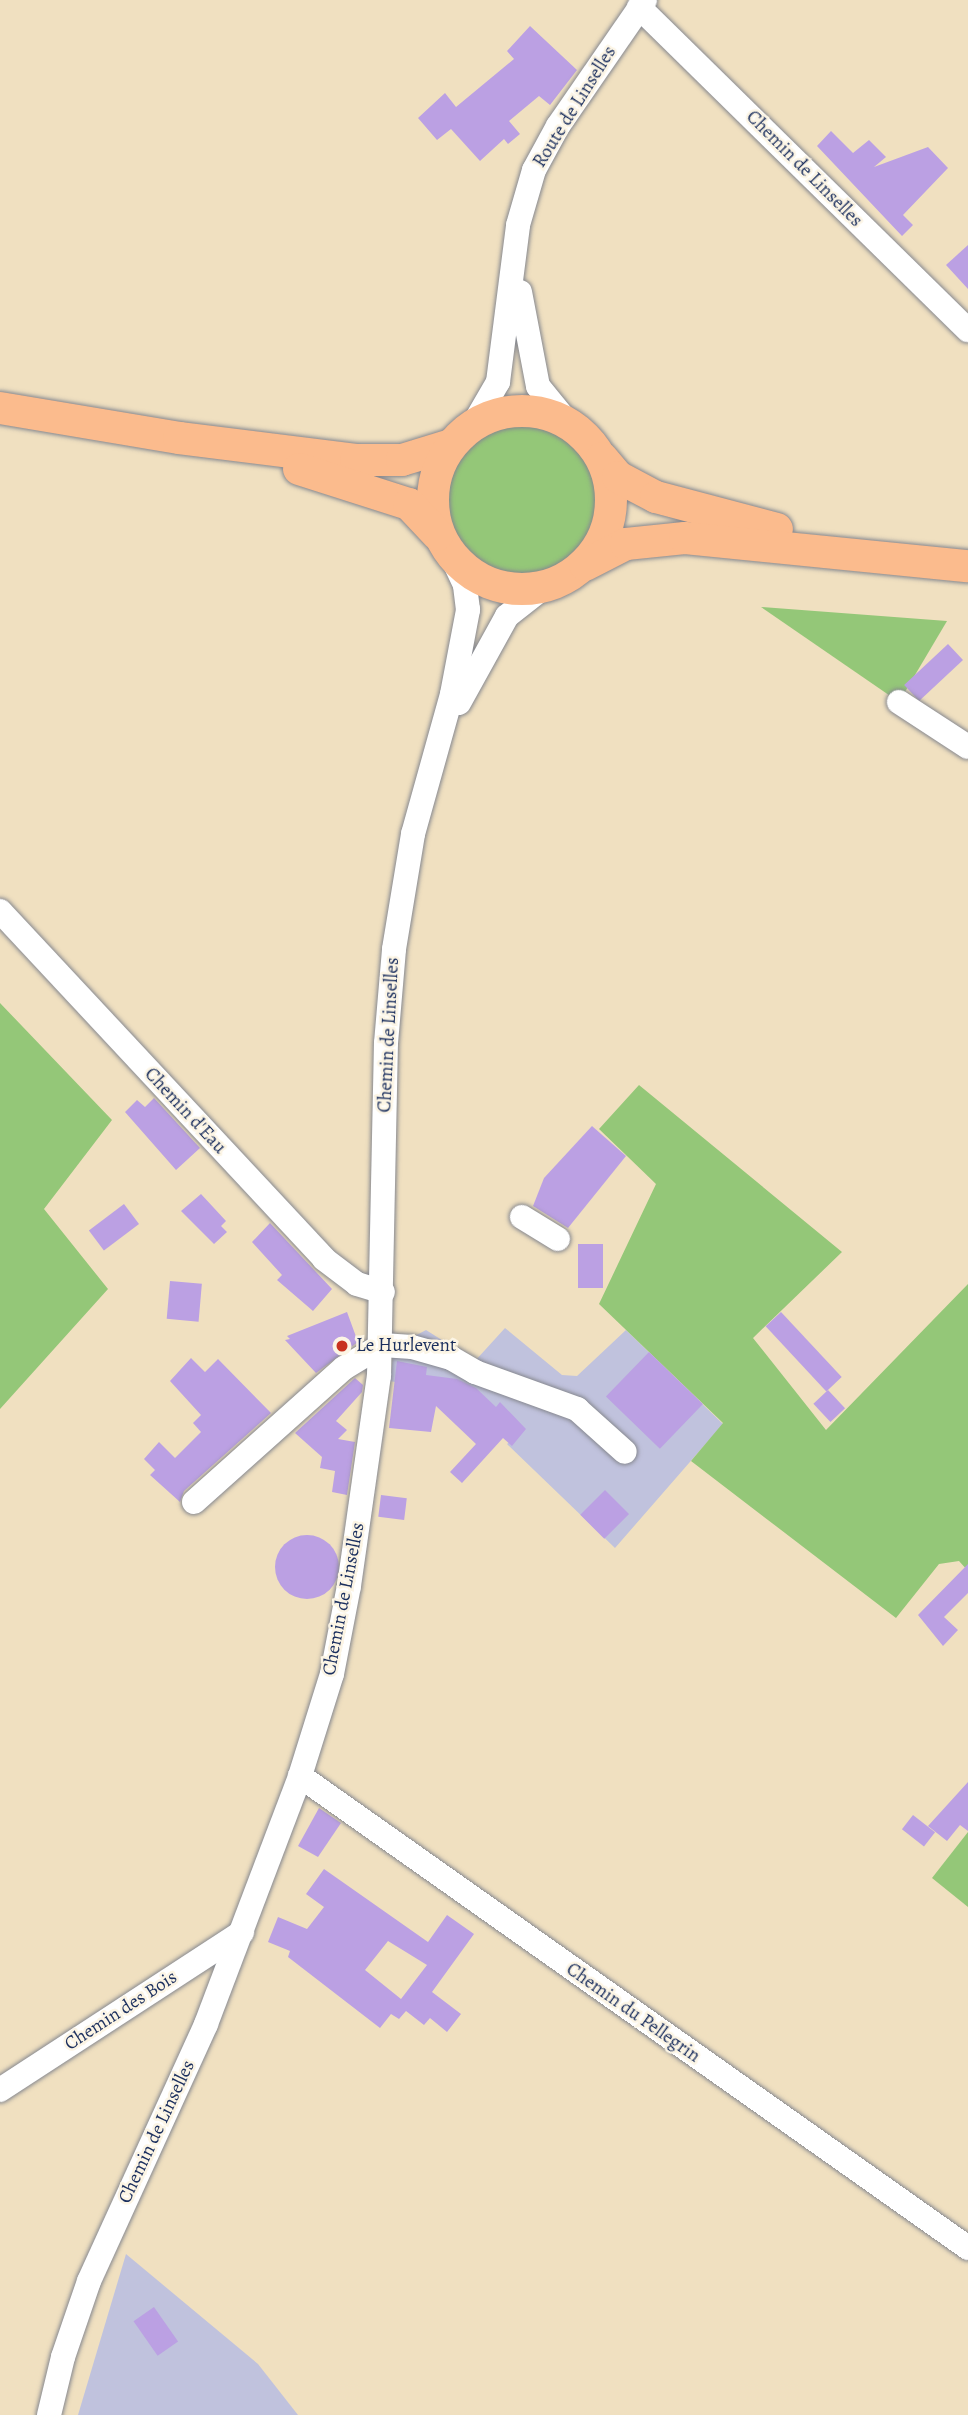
<!DOCTYPE html>
<style>
body{margin:0}
#map{position:relative;width:968px;height:2415px;overflow:hidden;background:#f0e0c0;font-family:Alegreya,serif}
div>[style]{position:absolute}
.industrial>*{inset:0;background:#c0c2dd}
.green>*{inset:0;background:#94c778}
.round{border-radius:50%}
.building>*{inset:0;background:#bba0e3;transform-origin:0 0}
.roads{filter:drop-shadow(0 0 2px #86888f) drop-shadow(0 0 2px #86888f)}
.minor>*{height:24px;margin:-12px;padding:0 12px;transform-origin:12px;border-radius:12px;background:#fff}
.major>*{height:32px;margin:-16px;padding:0 16px;transform-origin:16px;border-radius:16px;background:#fbbb8d}
.major>.ring{margin:-16px;padding:0;box-sizing:content-box;background:none;border:32px solid #fbbb8d;border-radius:50%}
.dots>*{width:19px;height:19px;translate:-50% -50%;box-sizing:border-box;border:4px solid #fcf5e5;border-radius:50%}
span{translate:-50% -50%;white-space:nowrap;text-align:center;line-height:1.15;-webkit-text-stroke:5px #fcf5e5;paint-order:stroke}
.street-label{font-size:19px;color:#1b2f5e}
.poi-label{font-size:19px;color:#1b2f5e}
.left{translate:0 -50%;text-align:left}
</style>
<div id="map">
<div class="industrial">
<div style="clip-path:polygon(505px 1328px,562px 1375px,577px 1376px,626px 1330px,723px 1424px,615px 1548px,507px 1444px,512px 1440px,456px 1395px,390px 1381px,394px 1347px,426px 1330px,475px 1361px)"></div>
<div style="clip-path:polygon(126px 2254px,258px 2364px,298px 2415px,78px 2415px)"></div>
</div>
<div class="green">
<div class="round" style="left:447px;top:426px;width:150px;height:150px"></div>
<div style="clip-path:polygon(761px 607px,947px 621px,899px 702px)"></div>
<div style="clip-path:polygon(0 1003px,112px 1120px,44px 1209px,108px 1289px,0 1409px)"></div>
<div style="clip-path:polygon(639px 1085px,842px 1252px,753px 1338px,826px 1430px,968px 1284px,968px 1571px,959px 1561px,939px 1564px,896px 1618px,691px 1461px,723px 1423px,599px 1304px,656px 1184px,599px 1129px)"></div>
<div style="clip-path:polygon(968px 1832px,968px 1907px,932px 1878px)"></div>
</div>
<div class="building">
<div style="clip-path:polygon(530px 26px,577px 70px,550px 105px,539px 96px,509px 121px,520px 134px,508px 144px,504px 139px,480px 161px,451px 129px,437px 140px,418px 118px,445px 93px,456px 107px,514px 59px,507px 51px)"></div>
<div style="clip-path:polygon(831px 131px,853px 153px,869px 140px,886px 157px,874px 167px,928px 147px,948px 168px,903px 215px,913px 225px,902px 236px,817px 146px)"></div>
<div style="clip-path:polygon(968px 245px,968px 289px,946px 265px)"></div>
<div style="left:948px;top:644px;width:22px;height:60px;rotate:47deg"></div>
<div style="clip-path:polygon(154px 1098px,200px 1148px,176px 1170px,125px 1112px,137px 1100px,145px 1107px)"></div>
<div style="clip-path:polygon(592px 1126px,626px 1156px,568px 1228px,533px 1206px,544px 1178px)"></div>
<div style="clip-path:polygon(201px 1194px,226px 1221px,221px 1226px,227px 1232px,214px 1244px,181px 1211px)"></div>
<div style="left:124px;top:1204px;width:25px;height:44px;rotate:53deg"></div>
<div style="clip-path:polygon(270px 1223px,332px 1289px,313px 1311px,277px 1280px,282px 1275px,252px 1242px)"></div>
<div style="left:578px;top:1244px;width:25px;height:44px"></div>
<div style="left:170px;top:1281px;width:32px;height:38px;rotate:5deg"></div>
<div style="clip-path:polygon(347px 1312px,358px 1342px,316px 1373px,285px 1340px,290px 1339px,287px 1336px)"></div>
<div style="left:781px;top:1312px;width:89px;height:21px;rotate:47deg"></div>
<div style="left:649px;top:1352px;width:75px;height:62px;rotate:44deg"></div>
<div style="clip-path:polygon(191px 1358px,205px 1372px,218px 1359px,271px 1413px,184px 1491px,180px 1502px,150px 1475px,155px 1470px,144px 1459px,159px 1442px,175px 1458px,201px 1432px,193px 1423px,201px 1415px,170px 1381px)"></div>
<div style="clip-path:polygon(397px 1361px,427px 1367px,426px 1375px,457px 1379px,476px 1388px,496px 1407px,500px 1402px,526px 1429px,512px 1446px,503px 1438px,462px 1483px,450px 1472px,476px 1444px,436px 1406px,431px 1432px,389px 1428px)"></div>
<div style="clip-path:polygon(355px 1378px,363px 1385px,362px 1392px,336px 1421px,347px 1430px,338px 1439px,355px 1442px,347px 1495px,332px 1492px,335px 1471px,320px 1468px,322px 1457px,295px 1433px)"></div>
<div style="left:828px;top:1390px;width:25px;height:20px;rotate:47deg"></div>
<div style="left:605px;top:1490px;width:34px;height:35px;rotate:45deg"></div>
<div style="left:381px;top:1495px;width:26px;height:22px;rotate:7deg"></div>
<div class="round" style="left:275px;top:1535px;width:64px;height:64px"></div>
<div style="clip-path:polygon(968px 1564px,968px 1593px,944px 1617px,958px 1630px,943px 1646px,918px 1615px)"></div>
<div style="clip-path:polygon(968px 1782px,968px 1831px,960px 1825px,947px 1841px,928px 1826px)"></div>
<div style="clip-path:polygon(319px 1808px,341px 1823px,318px 1857px,298px 1846px)"></div>
<div style="left:913px;top:1815px;width:28px;height:18px;rotate:38deg"></div>
<div style="clip-path:polygon(evenodd,324px 1869px,428px 1942px,447px 1915px,474px 1934px,432px 1992px,461px 2014px,447px 2032px,430px 2018px,424px 2025px,406px 2011px,399px 2019px,391px 2014px,380px 2028px,288px 1957px,290px 1951px,268px 1942px,278px 1917px,307px 1929px,324px 1907px,306px 1894px,324px 1869px,388px 1941px,427px 1965px,401px 1999px,365px 1970px,388px 1941px)"></div>
<div style="left:154px;top:2307px;width:42px;height:25px;rotate:55deg"></div>
</div>
<div class="roads">
<div class="minor">
<div style="left:639px;top:7px;width:461px;rotate:44.5deg"></div>
<div style="left:520px;top:292px;width:96px;rotate:79.2deg"></div>
<div style="left:538px;top:386px;width:49px;rotate:50.8deg"></div>
<div style="left:473px;top:425px;width:50px;rotate:-59.8deg"></div>
<div style="left:498px;top:382px;width:158px;rotate:-82.7deg"></div>
<div style="left:518px;top:225px;width:57px;rotate:-73.8deg"></div>
<div style="left:534px;top:170px;width:50px;rotate:-61.4deg"></div>
<div style="left:558px;top:126px;width:153px;rotate:-55.4deg"></div>
<div style="left:899px;top:702px;width:82px;rotate:33.1deg"></div>
<div style="left:459px;top:703px;width:99px;rotate:-61.1deg"></div>
<div style="left:507px;top:616px;width:47px;rotate:-38.1deg"></div>
<div style="left:0;top:911px;width:475px;rotate:47deg"></div>
<div style="left:324px;top:1259px;width:41px;rotate:37.1deg"></div>
<div style="left:357px;top:1284px;width:27px;rotate:17deg"></div>
<div style="left:522px;top:1217px;width:42px;rotate:31.4deg"></div>
<div style="left:194px;top:1502px;width:201px;rotate:-41.8deg"></div>
<div style="left:344px;top:1368px;width:44px;rotate:-31.2deg"></div>
<div style="left:382px;top:1345px;width:30px;rotate:4deg"></div>
<div style="left:412px;top:1347px;width:41px;rotate:15.8deg"></div>
<div style="left:451px;top:1358px;width:28px;rotate:30deg"></div>
<div style="left:475px;top:1372px;width:109px;rotate:19.9deg"></div>
<div style="left:577px;top:1409px;width:64px;rotate:41.9deg"></div>
<div style="left:300px;top:1776px;width:818px;rotate:35.24deg"></div>
<div style="left:0;top:2090px;width:289px;rotate:-33.1deg"></div>
<div style="left:49px;top:2415px;width:60px;rotate:-76.4deg"></div>
<div style="left:63px;top:2357px;width:80px;rotate:-71.1deg"></div>
<div style="left:89px;top:2281px;width:282px;rotate:-65.5deg"></div>
<div style="left:206px;top:2024px;width:265px;rotate:-69.2deg"></div>
<div style="left:300px;top:1776px;width:107px;rotate:-72.6deg"></div>
<div style="left:332px;top:1674px;width:90px;rotate:-79.1deg"></div>
<div style="left:349px;top:1586px;width:212px;rotate:-81.9deg"></div>
<div style="left:379px;top:1376px;width:333px;rotate:-88.8deg"></div>
<div style="left:386px;top:1043px;width:94px;rotate:-85.1deg"></div>
<div style="left:394px;top:949px;width:117px;rotate:-80.6deg"></div>
<div style="left:413px;top:834px;width:145px;rotate:-74.4deg"></div>
<div style="left:452px;top:694px;width:86px;rotate:-79.2deg"></div>
<div style="left:468px;top:610px;width:25px;rotate:-97deg"></div>
<div style="left:465px;top:585px;width:33px;rotate:-115deg"></div>
</div>
<div class="major">
<div style="left:0;top:408px;width:181px;rotate:9.5deg"></div>
<div style="left:179px;top:438px;width:178px;rotate:7.1deg"></div>
<div style="left:356px;top:460px;width:46px"></div>
<div style="left:402px;top:460px;width:51px;rotate:-17deg"></div>
<div class="ring" style="left:433px;top:411px;width:146px;height:146px"></div>
<div style="left:602px;top:458px;width:25px;rotate:50deg"></div>
<div style="left:618px;top:477px;width:43px;rotate:27.8deg"></div>
<div style="left:656px;top:497px;width:125px;rotate:14.8deg"></div>
<div style="left:299px;top:469px;width:115px;rotate:17.7deg"></div>
<div style="left:409px;top:504px;width:42px;rotate:46.9deg"></div>
<div style="left:585px;top:565px;width:46px;rotate:-27.1deg"></div>
<div style="left:626px;top:544px;width:59px;rotate:-5.8deg"></div>
<div style="left:685px;top:538px;width:284px;rotate:5.7deg"></div>
</div>
</div>
<div class="dots">
<div style="left:342px;top:1346px;background:#c8321e"></div>
</div>
<div class="street-label">
<span style="left:575px;top:107px;rotate:-58deg">Route de Linselles</span>
<span style="left:804px;top:169px;rotate:45deg">Chemin de Linselles</span>
<span style="left:389px;top:1035px;rotate:-87deg">Chemin de Linselles</span>
<span style="left:185px;top:1111px;rotate:47deg">Chemin d'Eau</span>
<span style="left:344px;top:1599px;rotate:-79deg">Chemin de Linselles</span>
<span style="left:121px;top:2011px;rotate:-33deg">Chemin des Bois</span>
<span style="left:633px;top:2013px;rotate:35deg">Chemin du Pellegrin</span>
<span style="left:157px;top:2132px;rotate:-65deg">Chemin de Linselles</span>
</div>
<div class="poi-label">
<span class="left" style="left:356px;top:1346px">Le Hurlevent</span>
</div>
</div>
